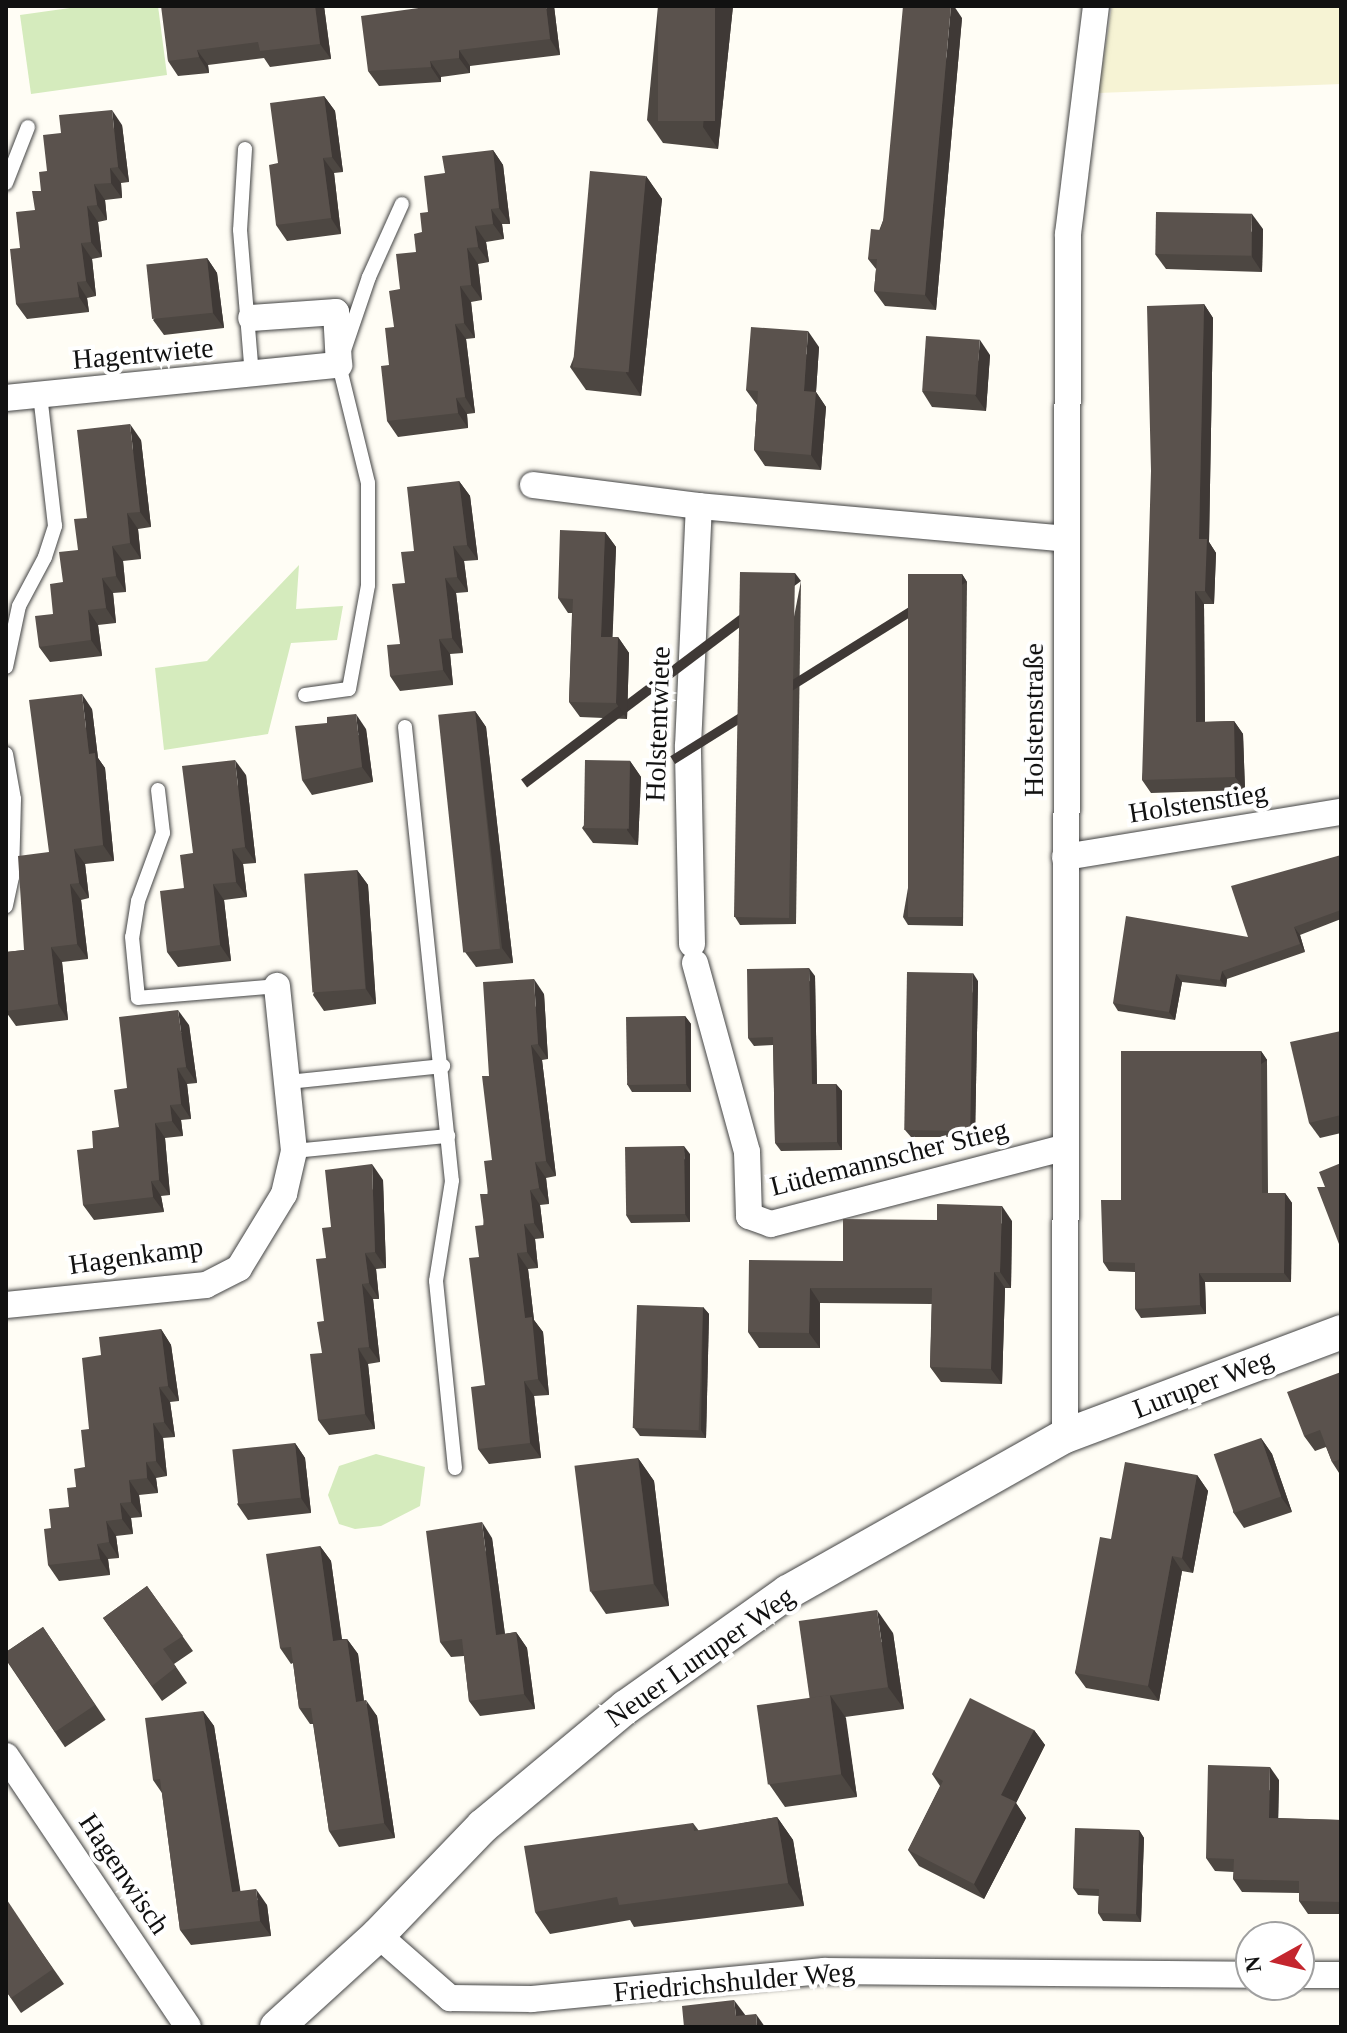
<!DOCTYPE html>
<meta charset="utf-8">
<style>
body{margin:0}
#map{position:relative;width:1347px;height:2033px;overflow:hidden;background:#fffdf5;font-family:"Times New Roman",serif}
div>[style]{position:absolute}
.farmland>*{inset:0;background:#f6f3d4}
.green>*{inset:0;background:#d5ebbd}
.roads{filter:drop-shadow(0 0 2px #444) drop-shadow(0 0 2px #444)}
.service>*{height:14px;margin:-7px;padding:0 7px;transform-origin:7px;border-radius:7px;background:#fff}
.minor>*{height:26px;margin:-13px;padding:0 13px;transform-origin:13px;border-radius:13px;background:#fff}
.tertiary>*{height:34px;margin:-17px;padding:0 17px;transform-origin:17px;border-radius:17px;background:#fff}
.wall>*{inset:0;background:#4d4742;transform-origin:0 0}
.shaded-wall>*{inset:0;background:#3f3936;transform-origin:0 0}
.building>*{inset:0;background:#5a524d;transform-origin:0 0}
span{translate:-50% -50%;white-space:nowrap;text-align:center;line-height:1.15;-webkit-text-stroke:8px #fff;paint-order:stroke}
.street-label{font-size:28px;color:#111}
.frame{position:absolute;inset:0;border:8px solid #111;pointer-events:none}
.north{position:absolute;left:1235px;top:1921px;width:80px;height:80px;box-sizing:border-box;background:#fff;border:2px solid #a0a0a0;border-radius:50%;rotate:262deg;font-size:22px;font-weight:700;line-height:32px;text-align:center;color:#111}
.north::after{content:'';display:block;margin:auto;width:28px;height:36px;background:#c4262e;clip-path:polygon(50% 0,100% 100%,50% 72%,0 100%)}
</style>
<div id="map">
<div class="farmland">
<div style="clip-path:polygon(1112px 6px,1341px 6px,1341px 84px,1098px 93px)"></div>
</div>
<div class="green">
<div style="clip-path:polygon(84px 6px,158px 6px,167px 75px,31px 94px,20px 15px)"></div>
<div style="clip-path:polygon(299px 565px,296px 609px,343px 606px,337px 640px,291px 643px,268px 734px,164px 750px,155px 668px,207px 661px)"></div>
<div style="clip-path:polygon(376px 1454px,425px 1467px,420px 1506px,381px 1526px,355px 1529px,339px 1524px,328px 1495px,339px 1466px)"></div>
</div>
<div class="roads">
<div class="service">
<div style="left:245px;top:149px;width:81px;rotate:93.5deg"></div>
<div style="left:240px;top:230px;width:147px;rotate:85.3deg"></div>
<div style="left:6px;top:183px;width:60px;rotate:-68.6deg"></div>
<div style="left:6px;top:667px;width:62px;rotate:-78deg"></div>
<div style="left:19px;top:606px;width:55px;rotate:-62deg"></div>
<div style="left:45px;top:557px;width:33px;rotate:-72deg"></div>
<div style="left:55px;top:526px;width:132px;rotate:-96.5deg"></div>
<div style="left:305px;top:695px;width:44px;rotate:-7.8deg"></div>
<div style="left:349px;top:689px;width:106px;rotate:-79.6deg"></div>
<div style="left:368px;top:585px;width:102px;rotate:-90deg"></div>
<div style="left:368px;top:483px;width:122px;rotate:-103.8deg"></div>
<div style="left:339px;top:365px;width:93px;rotate:-71.2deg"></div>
<div style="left:369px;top:277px;width:80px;rotate:-65.7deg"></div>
<div style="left:405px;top:727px;width:456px;rotate:84.1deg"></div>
<div style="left:452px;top:1181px;width:101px;rotate:99.1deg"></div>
<div style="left:436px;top:1281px;width:188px;rotate:84.2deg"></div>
<div style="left:6px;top:754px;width:46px;rotate:79.9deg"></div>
<div style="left:14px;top:799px;width:78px;rotate:91.5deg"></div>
<div style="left:12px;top:877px;width:30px;rotate:102deg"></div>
<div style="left:158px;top:790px;width:43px;rotate:83.4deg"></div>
<div style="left:163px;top:833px;width:72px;rotate:110.2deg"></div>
<div style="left:138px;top:901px;width:36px;rotate:99deg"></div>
<div style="left:132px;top:937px;width:61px;rotate:84.4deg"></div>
<div style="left:138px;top:998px;width:140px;rotate:-4.9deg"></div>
<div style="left:288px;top:1082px;width:156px;rotate:-5.9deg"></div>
<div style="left:294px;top:1151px;width:155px;rotate:-5.6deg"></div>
</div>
<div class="minor">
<div style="left:6px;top:398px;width:335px;rotate:-5.7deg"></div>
<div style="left:339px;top:365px;width:53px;rotate:-93.2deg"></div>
<div style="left:336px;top:312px;width:85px;rotate:176deg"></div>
<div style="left:533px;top:485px;width:167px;rotate:7.2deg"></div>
<div style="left:699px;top:506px;width:368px;rotate:5.1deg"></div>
<div style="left:1065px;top:857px;width:280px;rotate:-9.3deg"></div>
<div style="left:692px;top:944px;width:198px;rotate:-91.2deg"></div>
<div style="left:688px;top:746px;width:240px;rotate:-87.4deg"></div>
<div style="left:695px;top:963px;width:196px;rotate:74.6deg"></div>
<div style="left:747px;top:1152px;width:64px;rotate:88.2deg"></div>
<div style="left:749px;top:1216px;width:23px;rotate:20deg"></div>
<div style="left:771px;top:1224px;width:302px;rotate:-14.6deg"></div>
<div style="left:6px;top:1305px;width:201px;rotate:-5.7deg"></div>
<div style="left:206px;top:1285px;width:37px;rotate:-27deg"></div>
<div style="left:239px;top:1268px;width:87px;rotate:-58.7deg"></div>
<div style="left:284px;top:1194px;width:44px;rotate:-76.9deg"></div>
<div style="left:294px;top:1151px;width:166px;rotate:-95.9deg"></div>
<div style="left:1065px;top:1436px;width:1202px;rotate:-89.86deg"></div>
<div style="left:1068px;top:234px;width:230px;rotate:-83deg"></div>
<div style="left:6px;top:1756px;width:326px;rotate:56.1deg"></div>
<div style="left:378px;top:1935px;width:96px;rotate:41.2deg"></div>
<div style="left:450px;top:1998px;width:82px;rotate:0.7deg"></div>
<div style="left:532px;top:1999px;width:293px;rotate:-5.5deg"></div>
<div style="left:824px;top:1971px;width:427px;rotate:0.5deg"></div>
<div style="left:1299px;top:1975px;width:42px"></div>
</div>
<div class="tertiary">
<div style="left:277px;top:2027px;width:137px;rotate:-42.3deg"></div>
<div style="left:378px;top:1935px;width:151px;rotate:-46.1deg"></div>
<div style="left:483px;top:1826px;width:186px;rotate:-39.8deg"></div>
<div style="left:626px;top:1707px;width:199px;rotate:-35.4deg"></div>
<div style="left:788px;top:1592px;width:318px;rotate:-29.4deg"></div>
<div style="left:1065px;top:1436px;width:295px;rotate:-20.6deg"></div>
</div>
</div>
<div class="wall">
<div style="clip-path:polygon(165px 6px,324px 6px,331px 59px,270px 67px,264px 58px,208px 65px,209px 73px,178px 76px,168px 61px)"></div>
<div style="clip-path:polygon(554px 6px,560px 55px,470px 66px,470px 73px,441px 77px,441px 82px,379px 86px,368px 71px)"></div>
<div style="clip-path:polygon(658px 6px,733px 6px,718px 149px,663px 143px,647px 120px)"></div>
<div style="clip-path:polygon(962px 18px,936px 310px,885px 306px,874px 291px,876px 269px,868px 259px)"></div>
<div style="clip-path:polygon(324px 96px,335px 111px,343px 172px,334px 173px,341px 234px,287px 241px,276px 225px,278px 163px)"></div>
<div style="clip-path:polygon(122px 125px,129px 182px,121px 183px,122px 198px,105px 200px,107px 220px,98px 222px,102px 257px,92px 259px,96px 296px,87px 298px,89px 312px,27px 319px,16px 304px,20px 248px,35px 210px,47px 171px)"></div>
<div style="clip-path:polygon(493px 150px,503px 165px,510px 224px,502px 224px,504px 239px,486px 242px,489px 262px,478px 264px,482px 300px,471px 302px,475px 338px,466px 339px,475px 413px,467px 414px,468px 428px,398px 437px,387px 421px,389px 365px,400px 289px,416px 252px,428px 212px,445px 173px)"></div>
<div style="clip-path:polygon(646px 176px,662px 199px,641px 396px,586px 390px,570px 367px)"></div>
<div style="clip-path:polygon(1263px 229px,1262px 272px,1166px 269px,1155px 254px)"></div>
<div style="clip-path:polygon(207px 258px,217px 273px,224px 328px,164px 335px,153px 320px)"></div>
<div style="clip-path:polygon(1204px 304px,1213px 318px,1209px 542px,1216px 553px,1214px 604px,1204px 604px,1205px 722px,1234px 721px,1243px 734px,1245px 790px,1151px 793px,1142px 780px)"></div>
<div style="clip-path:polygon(819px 347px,816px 392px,826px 407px,821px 470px,765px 466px,754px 450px,757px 405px,746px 390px)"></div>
<div style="clip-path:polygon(990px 355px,986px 411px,932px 407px,922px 391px)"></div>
<div style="clip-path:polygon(141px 440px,151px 527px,138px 529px,141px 559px,123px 561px,126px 592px,113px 593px,116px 623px,98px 625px,102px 656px,50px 662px,39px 647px,53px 614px,78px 550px,87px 518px)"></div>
<div style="clip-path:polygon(459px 481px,470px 496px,478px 560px,464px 561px,468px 592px,456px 593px,463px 653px,450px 654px,453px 685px,400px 691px,390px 676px,400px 644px,405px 583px,414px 551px)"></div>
<div style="clip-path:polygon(605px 532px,616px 547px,612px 637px,618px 637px,629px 653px,627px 719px,580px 717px,569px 702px,572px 613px,568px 613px,558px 598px)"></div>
<div style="clip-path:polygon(962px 574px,967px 582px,963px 926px,908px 925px,903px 917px)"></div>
<div style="clip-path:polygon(801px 581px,796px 924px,740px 925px,735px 917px)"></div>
<div style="clip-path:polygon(92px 709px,98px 758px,105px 768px,114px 861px,85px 864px,89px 898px,81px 900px,88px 959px,62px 962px,68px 1020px,16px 1026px,6px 1012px,6px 952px,24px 950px,49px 852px)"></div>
<div style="clip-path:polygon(475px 711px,486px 727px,513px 963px,476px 967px,465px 952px)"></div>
<div style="clip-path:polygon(366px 729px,373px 782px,312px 795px,302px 780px)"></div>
<div style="clip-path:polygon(630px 761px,641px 777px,638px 845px,593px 843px,582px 828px)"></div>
<div style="clip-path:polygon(246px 775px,256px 863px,243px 864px,247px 897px,224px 900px,231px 961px,178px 967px,167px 952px,193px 853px)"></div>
<div style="clip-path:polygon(1341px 855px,1341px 919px,1300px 935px,1305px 952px,1227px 979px,1226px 987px,1182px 982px,1175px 1020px,1118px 1011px,1113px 1003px,1248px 937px)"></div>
<div style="clip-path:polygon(357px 870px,368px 885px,376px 1004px,324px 1011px,313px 995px)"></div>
<div style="clip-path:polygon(815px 976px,817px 1084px,836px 1084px,842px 1091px,842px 1150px,781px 1151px,775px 1143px,773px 1045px,754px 1046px,748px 1038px)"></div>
<div style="clip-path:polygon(978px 981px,975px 1137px,911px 1137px,905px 1130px)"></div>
<div style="clip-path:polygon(544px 994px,548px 1059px,542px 1060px,556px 1176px,546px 1178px,549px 1204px,540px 1205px,544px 1238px,535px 1239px,538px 1268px,528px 1269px,534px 1320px,543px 1332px,549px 1395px,534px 1396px,541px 1458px,489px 1464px,478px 1449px,485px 1385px,479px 1257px,492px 1160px,489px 1076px)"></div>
<div style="clip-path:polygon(685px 1016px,691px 1024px,691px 1092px,632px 1092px,627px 1084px)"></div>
<div style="clip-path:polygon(189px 1025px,197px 1083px,187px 1084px,191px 1119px,181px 1120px,183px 1136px,165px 1138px,170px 1195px,161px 1196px,164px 1212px,94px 1220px,83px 1205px,93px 1148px,119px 1127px,127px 1088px)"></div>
<div style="clip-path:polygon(1341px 1031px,1341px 1133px,1320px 1138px,1309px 1123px)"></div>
<div style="clip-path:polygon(1261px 1051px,1267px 1060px,1268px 1193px,1285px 1193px,1292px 1203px,1291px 1282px,1205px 1282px,1206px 1314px,1141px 1318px,1135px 1309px,1135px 1272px,1109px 1271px,1103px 1262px,1121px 1200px)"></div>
<div style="clip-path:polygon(690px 1154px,690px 1222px,631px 1223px,626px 1215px)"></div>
<div style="clip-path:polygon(383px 1180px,386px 1268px,376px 1269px,379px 1299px,373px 1299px,380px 1362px,368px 1364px,375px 1429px,329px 1435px,318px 1420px,322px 1353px,331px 1227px)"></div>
<div style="clip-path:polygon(1012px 1221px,1011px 1288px,1005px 1288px,1002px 1384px,941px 1382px,930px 1367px,932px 1304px,820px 1303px,820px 1348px,759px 1348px,748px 1332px,843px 1261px)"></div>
<div style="clip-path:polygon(703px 1307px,709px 1314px,706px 1438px,640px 1436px,634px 1428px)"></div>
<div style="clip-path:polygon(161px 1329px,171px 1345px,179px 1401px,170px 1402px,175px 1437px,163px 1438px,167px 1476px,156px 1478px,158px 1493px,139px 1495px,142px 1517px,131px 1518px,133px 1534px,116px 1536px,119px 1558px,108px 1559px,110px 1575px,59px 1581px,48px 1565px,51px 1528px,69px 1507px,76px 1487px,85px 1467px,101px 1355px)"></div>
<div style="clip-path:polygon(1341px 1372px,1341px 1476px,1332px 1462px,1326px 1447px,1315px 1451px,1304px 1436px)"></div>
<div style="clip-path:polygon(1261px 1438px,1272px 1454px,1292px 1512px,1244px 1528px,1233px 1512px)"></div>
<div style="clip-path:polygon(295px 1443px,305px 1458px,311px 1513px,248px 1520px,237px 1504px)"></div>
<div style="clip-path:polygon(638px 1458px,654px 1481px,669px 1606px,606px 1614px,591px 1592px)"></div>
<div style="clip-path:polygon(1197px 1475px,1208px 1491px,1193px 1573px,1182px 1571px,1159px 1701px,1086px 1688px,1075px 1673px,1111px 1539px)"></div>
<div style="clip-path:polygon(492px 1538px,505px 1634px,516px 1632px,527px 1648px,535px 1709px,480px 1716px,469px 1701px,464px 1656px,451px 1657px,440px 1642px)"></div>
<div style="clip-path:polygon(320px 1546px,331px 1561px,342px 1639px,347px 1639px,358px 1654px,364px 1701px,377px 1716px,395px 1838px,339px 1847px,329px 1831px,313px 1724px,310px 1724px,299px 1708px,293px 1663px,291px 1664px,280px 1648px)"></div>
<div style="clip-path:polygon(147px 1586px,193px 1651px,174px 1664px,187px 1683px,162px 1701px,103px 1618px)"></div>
<div style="left:43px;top:1627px;width:112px;height:49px;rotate:56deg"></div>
<div style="clip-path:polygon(893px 1633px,904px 1709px,845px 1717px,857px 1797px,785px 1807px,769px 1784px,810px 1698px)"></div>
<div style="clip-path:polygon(203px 1711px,214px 1726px,240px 1891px,267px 1905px,271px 1936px,191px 1945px,180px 1930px,162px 1793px,153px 1780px)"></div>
<div style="clip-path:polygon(1034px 1730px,1045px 1745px,1016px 1803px,1026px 1818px,984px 1899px,919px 1866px,908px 1850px,940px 1786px,932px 1774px)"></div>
<div style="clip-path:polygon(1279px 1780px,1278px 1818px,1341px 1820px,1341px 1914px,1308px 1914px,1299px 1901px,1299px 1893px,1242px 1892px,1233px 1879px,1234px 1872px,1215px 1871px,1206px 1858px)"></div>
<div style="clip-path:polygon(777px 1817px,793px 1840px,804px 1906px,634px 1927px,630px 1920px,550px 1934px,535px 1912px,693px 1823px,699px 1831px)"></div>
<div style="clip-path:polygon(1139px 1830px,1144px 1838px,1141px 1922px,1103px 1921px,1098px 1913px,1099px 1896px,1078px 1895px,1073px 1888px)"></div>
<div style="clip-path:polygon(6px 1901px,64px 1984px,21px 2013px,6px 1991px)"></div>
</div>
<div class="shaded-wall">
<div style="clip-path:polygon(315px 6px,324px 6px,331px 59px,320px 44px)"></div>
<div style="clip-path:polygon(546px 6px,554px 6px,560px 55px,550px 39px)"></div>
<div style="clip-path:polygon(715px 6px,733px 6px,718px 149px,703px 127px)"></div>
<div style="clip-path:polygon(951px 6px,954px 6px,962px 18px,936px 310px,925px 295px)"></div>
<div style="clip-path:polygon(197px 50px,208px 65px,209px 73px,199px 57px)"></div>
<div style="clip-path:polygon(459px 50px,470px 66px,470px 73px,459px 58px)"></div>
<div style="clip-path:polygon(430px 61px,441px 77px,441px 82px,431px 67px)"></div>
<div style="clip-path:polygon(324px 96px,335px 111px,343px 172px,332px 157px)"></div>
<div style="clip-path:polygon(112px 110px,122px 125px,129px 182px,118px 167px)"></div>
<div style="clip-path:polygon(493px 150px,503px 165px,510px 224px,499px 208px)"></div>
<div style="clip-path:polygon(323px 158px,334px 173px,341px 234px,331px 218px)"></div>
<div style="clip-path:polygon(110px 168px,121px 183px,122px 198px,111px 183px)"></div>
<div style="clip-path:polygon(646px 176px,662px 199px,641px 396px,626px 373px)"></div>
<div style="clip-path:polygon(94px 184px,105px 200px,107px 220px,97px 205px)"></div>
<div style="clip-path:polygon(87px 206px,98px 222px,102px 257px,91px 242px)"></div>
<div style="clip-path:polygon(491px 209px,502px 224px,504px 239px,493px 224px)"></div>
<div style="clip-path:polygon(1252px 214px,1263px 229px,1262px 272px,1252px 257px)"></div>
<div style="clip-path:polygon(475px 226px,486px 242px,489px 262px,478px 247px)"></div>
<div style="clip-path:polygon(81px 243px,92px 259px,96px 296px,86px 281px)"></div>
<div style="clip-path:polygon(467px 248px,478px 264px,482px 300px,471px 285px)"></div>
<div style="clip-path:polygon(207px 258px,217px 273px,224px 328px,213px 313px)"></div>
<div style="clip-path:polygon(77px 282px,87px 298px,89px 312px,79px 297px)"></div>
<div style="clip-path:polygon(460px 286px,471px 302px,475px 338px,464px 323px)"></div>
<div style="clip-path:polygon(1204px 304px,1213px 318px,1209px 542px,1216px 553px,1214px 604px,1205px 591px,1199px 539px)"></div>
<div style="clip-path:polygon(455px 324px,466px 339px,475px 413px,465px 397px)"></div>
<div style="clip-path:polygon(808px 331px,819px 347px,816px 392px,826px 407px,821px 470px,811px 455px,804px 391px)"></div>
<div style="clip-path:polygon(980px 340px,990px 355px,986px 411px,975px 395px)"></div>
<div style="clip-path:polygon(456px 398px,467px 414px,468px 428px,458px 413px)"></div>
<div style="clip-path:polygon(130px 424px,141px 440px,151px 527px,140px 512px)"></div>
<div style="clip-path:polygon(459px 481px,470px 496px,478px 560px,467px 545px)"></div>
<div style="clip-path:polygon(127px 513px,138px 529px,141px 559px,130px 543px)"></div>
<div style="clip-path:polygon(605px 532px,616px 547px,612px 652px,601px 637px)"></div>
<div style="clip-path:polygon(112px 546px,123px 561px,126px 592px,116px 576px)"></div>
<div style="clip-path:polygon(453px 546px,464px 561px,468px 592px,457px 577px)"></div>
<div style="left:795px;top:573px;width:10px;height:343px;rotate:53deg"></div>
<div style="left:962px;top:574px;width:9px;height:344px;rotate:58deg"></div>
<div style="clip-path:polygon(102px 578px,113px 593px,116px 623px,106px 608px)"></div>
<div style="clip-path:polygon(445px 578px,456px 593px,463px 653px,452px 638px)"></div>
<div style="clip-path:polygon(1195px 591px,1204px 604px,1205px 735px,1196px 722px)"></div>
<div style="clip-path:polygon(88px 610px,98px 625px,102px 656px,91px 640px)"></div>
<div style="clip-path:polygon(618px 637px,629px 653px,627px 719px,616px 703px)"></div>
<div style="clip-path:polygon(439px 639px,450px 654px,453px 685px,443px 670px)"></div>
<div style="clip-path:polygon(82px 694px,92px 709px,98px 758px,105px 768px,114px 861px,103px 845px,89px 754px)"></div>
<div style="clip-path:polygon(475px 711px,486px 727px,513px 963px,502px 948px)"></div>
<div style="clip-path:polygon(356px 714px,366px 729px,373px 782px,362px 767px)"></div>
<div style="clip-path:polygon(1234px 721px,1243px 734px,1245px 790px,1235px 777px)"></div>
<div style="clip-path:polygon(235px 760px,246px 775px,256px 863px,245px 847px)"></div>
<div style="clip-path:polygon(630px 761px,641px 777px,638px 845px,627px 830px)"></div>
<div style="clip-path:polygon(74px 849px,85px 864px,89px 898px,79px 883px)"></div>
<div style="clip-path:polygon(232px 849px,243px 864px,247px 897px,236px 882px)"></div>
<div style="clip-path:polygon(357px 870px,368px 885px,376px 1004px,366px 989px)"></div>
<div style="clip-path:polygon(70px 884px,81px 900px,88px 959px,77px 944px)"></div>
<div style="clip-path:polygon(213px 884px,224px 900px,231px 961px,220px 945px)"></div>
<div style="clip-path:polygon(1294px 927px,1300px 935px,1305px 952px,1300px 944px)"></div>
<div style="clip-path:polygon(51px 947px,62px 962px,68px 1020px,58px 1004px)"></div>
<div style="clip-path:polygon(809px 968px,815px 976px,817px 1092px,812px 1084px)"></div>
<div style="clip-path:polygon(1222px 971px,1227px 979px,1226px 987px,1220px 980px)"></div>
<div style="clip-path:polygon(973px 973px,978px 981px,975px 1137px,969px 1130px)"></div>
<div style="clip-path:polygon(1176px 974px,1182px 982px,1175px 1020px,1169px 1012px)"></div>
<div style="clip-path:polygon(534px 979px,544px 994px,548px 1059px,538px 1044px)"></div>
<div style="clip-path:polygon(178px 1010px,189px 1025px,197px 1083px,186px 1067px)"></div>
<div style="clip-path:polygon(685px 1016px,691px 1024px,691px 1092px,686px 1084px)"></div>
<div style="clip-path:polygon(531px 1045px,542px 1060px,556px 1176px,546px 1161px)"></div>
<div style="left:1261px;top:1051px;width:11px;height:142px;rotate:56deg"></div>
<div style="clip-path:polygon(177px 1068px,187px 1084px,191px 1119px,181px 1104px)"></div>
<div style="clip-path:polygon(836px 1084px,842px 1091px,842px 1150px,837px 1142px)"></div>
<div style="clip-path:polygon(170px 1105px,181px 1120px,183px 1136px,172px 1121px)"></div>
<div style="clip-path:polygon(155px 1123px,165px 1138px,170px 1195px,159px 1180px)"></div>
<div style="clip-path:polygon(684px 1146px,690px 1154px,690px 1222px,685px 1214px)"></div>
<div style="clip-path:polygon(535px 1162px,546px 1178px,549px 1204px,539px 1188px)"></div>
<div style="clip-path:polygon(372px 1164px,383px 1180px,386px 1268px,375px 1252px)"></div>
<div style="clip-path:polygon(151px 1181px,161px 1196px,164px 1212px,153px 1197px)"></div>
<div style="clip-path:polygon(530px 1190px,540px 1205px,544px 1238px,534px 1223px)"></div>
<div style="clip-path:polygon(1285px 1193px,1292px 1203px,1291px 1282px,1284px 1273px)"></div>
<div style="clip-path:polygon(1002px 1206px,1012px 1221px,1011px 1288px,1000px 1272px)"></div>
<div style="clip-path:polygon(524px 1224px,535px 1239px,538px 1268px,527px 1252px)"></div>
<div style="clip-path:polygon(365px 1253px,376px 1269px,379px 1299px,369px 1283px)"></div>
<div style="clip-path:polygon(517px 1253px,528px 1269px,534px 1320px,543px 1332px,549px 1395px,538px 1379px,525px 1318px)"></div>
<div style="clip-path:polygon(994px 1272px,1005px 1288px,1002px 1384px,991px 1369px)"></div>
<div style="clip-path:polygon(1199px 1273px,1205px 1282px,1206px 1314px,1200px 1305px)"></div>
<div style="clip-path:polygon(362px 1284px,373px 1299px,380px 1362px,369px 1347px)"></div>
<div style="clip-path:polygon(810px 1288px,820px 1303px,820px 1348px,809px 1333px)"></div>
<div style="clip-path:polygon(703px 1307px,709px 1314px,706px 1438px,701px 1430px)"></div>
<div style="clip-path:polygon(161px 1329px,171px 1345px,179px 1401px,168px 1386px)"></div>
<div style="clip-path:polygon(358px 1348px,368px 1364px,375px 1429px,365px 1414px)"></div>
<div style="clip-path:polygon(524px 1381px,534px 1396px,541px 1458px,530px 1443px)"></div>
<div style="clip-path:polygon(159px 1387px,170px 1402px,175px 1437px,164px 1422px)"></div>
<div style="clip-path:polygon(153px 1423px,163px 1438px,167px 1476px,156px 1461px)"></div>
<div style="clip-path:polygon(1261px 1438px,1272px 1454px,1292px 1512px,1281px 1497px)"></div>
<div style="clip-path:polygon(295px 1443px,305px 1458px,311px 1513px,301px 1498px)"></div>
<div style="clip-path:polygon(638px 1458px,654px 1481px,669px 1606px,654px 1584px)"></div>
<div style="clip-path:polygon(146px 1462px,156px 1478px,158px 1493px,147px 1478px)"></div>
<div style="clip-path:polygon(1197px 1475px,1208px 1491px,1193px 1573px,1182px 1558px)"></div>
<div style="clip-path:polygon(129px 1480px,139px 1495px,142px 1517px,131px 1502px)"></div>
<div style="clip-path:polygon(120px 1503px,131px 1518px,133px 1534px,122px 1519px)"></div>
<div style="clip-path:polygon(106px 1521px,116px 1536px,119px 1558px,109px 1542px)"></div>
<div style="clip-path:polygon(482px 1522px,492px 1538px,507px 1650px,496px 1635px)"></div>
<div style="clip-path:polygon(97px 1544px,108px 1559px,110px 1575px,100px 1559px)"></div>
<div style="clip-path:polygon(320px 1546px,331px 1561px,344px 1656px,333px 1641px)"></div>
<div style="clip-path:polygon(1172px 1556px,1182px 1571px,1159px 1701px,1148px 1686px)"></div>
<div style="clip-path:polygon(877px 1610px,893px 1633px,904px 1709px,888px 1687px)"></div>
<div style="clip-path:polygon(516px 1632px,527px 1648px,535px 1709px,524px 1694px)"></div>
<div style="clip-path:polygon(347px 1639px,358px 1654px,366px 1717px,356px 1702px)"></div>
<div style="clip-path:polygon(830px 1695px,846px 1718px,857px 1797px,841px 1774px)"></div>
<div style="clip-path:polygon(366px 1700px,377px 1716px,395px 1838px,384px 1823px)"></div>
<div style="clip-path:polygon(203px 1711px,214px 1726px,243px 1907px,232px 1892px)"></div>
<div style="clip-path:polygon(1034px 1730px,1045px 1745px,1016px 1803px,1026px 1818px,984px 1899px,974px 1884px,1001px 1795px)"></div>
<div style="clip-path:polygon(1270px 1767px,1279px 1780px,1278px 1831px,1269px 1818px)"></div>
<div style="clip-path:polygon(777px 1817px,793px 1840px,804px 1906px,788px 1883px)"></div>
<div style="clip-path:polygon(1139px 1830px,1144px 1838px,1141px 1922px,1136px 1914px)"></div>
<div style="clip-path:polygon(256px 1889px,267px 1905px,271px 1936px,260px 1921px)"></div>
<div style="clip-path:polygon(734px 2000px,749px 2020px,736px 2016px)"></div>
<div style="clip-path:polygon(756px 2014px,765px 2027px,757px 2027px)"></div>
</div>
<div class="building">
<div style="clip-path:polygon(161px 6px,315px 6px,320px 44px,260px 51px,258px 42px,197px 50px,199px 57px,168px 61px)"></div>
<div style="clip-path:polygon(433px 6px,546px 6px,550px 39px,459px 50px,459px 58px,430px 61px,431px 67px,368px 71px,361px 16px)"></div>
<div style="left:658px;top:6px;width:57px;height:115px"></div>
<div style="clip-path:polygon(903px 6px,951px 6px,925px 295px,874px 291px,877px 259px,868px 259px,871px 229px,880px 230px,883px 221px)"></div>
<div style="clip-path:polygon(324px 96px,332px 157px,323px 158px,331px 218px,276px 225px,269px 165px,278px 163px,270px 103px)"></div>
<div style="clip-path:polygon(112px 110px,118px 167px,110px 168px,111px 183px,94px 184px,97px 205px,87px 206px,91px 242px,81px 243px,86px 281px,77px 282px,79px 297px,16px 304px,10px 249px,20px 248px,16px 212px,35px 210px,32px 191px,41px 191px,39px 172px,47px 171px,43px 135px,61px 133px,59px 115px)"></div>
<div style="clip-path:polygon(493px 150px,499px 208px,491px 209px,493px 224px,475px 226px,478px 247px,467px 248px,471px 285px,460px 286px,464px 323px,455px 324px,465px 397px,456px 398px,458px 413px,387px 421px,381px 366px,389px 365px,385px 328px,394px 327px,389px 291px,400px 289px,396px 254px,416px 252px,414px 234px,422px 232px,420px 213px,428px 212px,424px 176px,445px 173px,442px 156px)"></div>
<div style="left:590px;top:171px;width:56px;height:197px;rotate:5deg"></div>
<div style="left:1156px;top:212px;width:96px;height:42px;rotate:1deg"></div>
<div style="left:207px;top:258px;width:55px;height:61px;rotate:84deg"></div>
<div style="clip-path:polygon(1204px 304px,1199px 539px,1207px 539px,1205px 591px,1195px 591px,1196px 722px,1234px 721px,1235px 777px,1142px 780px,1151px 471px,1147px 306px)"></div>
<div style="clip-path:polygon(751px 327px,808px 331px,804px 391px,816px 392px,811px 455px,754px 450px,758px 391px,746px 390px)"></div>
<div style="left:926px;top:336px;width:54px;height:55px;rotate:4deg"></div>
<div style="clip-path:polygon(130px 424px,140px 512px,127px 513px,130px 543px,112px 546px,116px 576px,102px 578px,106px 608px,88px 610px,91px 640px,39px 647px,35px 616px,53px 614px,50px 584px,63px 582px,59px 552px,78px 550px,74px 519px,87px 518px,77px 430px)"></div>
<div style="clip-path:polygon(459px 481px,467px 545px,453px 546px,457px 577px,445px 578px,452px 638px,439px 639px,443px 670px,390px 676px,387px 645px,400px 644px,392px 584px,405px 583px,401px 552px,414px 551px,407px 487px)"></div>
<div style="clip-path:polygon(560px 530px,605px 532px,601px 637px,618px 637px,616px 703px,569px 702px,573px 599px,558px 598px)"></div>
<div style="left:740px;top:572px;width:55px;height:345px;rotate:1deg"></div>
<div style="left:908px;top:574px;width:54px;height:343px"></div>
<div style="clip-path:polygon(82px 694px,89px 754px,95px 753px,103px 845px,74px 849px,79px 883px,70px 884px,77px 944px,51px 947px,58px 1004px,6px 1011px,6px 952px,24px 950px,18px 856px,49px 852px,29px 700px)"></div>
<div style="left:475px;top:711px;width:239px;height:37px;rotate:84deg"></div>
<div style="clip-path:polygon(356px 714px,362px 767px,302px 780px,295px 726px,327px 723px,327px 717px)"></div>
<div style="clip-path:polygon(235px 760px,245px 847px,232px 849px,236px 882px,213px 884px,220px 945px,167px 952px,160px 891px,184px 888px,180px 855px,193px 853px,182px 766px)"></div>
<div style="left:585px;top:760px;width:45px;height:68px;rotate:1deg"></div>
<div style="clip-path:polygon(1341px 855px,1341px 910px,1294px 927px,1300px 944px,1222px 971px,1220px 980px,1176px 974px,1169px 1012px,1113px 1003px,1126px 916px,1248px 937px,1231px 886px)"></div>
<div style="left:357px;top:870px;width:119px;height:53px;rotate:86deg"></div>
<div style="clip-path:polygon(809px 968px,812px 1084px,836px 1084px,837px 1142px,775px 1143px,773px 1037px,748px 1038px,747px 969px)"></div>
<div style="left:907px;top:972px;width:66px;height:158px;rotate:1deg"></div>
<div style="clip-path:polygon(534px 979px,538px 1044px,531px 1045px,546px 1161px,535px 1162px,539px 1188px,530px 1190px,534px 1223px,524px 1224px,527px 1252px,517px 1253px,525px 1318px,532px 1317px,538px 1379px,524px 1381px,530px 1443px,478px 1449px,471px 1387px,485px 1385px,469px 1258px,479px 1257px,475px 1226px,484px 1225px,480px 1194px,488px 1194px,484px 1161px,492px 1160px,482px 1076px,489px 1076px,483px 982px)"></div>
<div style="clip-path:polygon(178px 1010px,186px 1067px,177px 1068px,181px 1104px,170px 1105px,172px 1121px,155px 1123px,159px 1180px,151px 1181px,153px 1197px,83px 1205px,77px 1150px,93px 1148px,92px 1131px,119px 1127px,114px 1090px,127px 1088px,119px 1017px)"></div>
<div style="left:685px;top:1016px;width:68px;height:59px;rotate:89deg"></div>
<div style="clip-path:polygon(1341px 1031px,1341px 1115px,1309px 1123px,1290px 1042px)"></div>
<div style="clip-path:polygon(1121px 1051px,1261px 1051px,1262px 1193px,1285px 1193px,1284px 1273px,1199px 1273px,1200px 1305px,1135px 1309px,1135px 1263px,1103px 1262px,1101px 1200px,1121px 1200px)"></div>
<div style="left:684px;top:1146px;width:68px;height:59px;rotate:89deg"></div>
<div style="clip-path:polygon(1341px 1163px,1341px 1243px,1339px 1244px,1317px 1187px,1325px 1187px,1319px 1172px)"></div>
<div style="clip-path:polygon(372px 1164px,375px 1252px,365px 1253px,369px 1283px,362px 1284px,369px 1347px,358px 1348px,365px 1414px,318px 1420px,310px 1354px,322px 1353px,317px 1322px,324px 1321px,316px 1259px,326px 1258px,322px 1228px,331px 1227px,325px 1170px)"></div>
<div style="clip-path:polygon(937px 1204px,1002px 1206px,1000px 1272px,994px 1272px,991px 1369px,930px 1367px,932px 1288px,810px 1288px,809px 1333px,748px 1332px,749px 1260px,843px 1261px,843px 1219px,937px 1220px)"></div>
<div style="left:637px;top:1305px;width:66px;height:123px;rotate:2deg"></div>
<div style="clip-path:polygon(161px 1329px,168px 1386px,159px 1387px,164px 1422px,153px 1423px,156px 1461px,146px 1462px,147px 1478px,129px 1480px,131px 1502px,120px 1503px,122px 1519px,106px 1521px,109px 1542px,97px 1544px,100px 1559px,48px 1565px,44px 1529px,51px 1528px,49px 1509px,69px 1507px,67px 1488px,76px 1487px,74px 1469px,85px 1467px,81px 1430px,89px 1429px,82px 1358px,101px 1355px,99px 1337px)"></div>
<div style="clip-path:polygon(1341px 1372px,1341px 1459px,1332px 1462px,1320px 1430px,1304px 1436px,1287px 1392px)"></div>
<div style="left:1261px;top:1438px;width:62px;height:50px;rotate:71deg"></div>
<div style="left:295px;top:1443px;width:55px;height:63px;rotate:84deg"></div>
<div style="left:638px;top:1458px;width:127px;height:64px;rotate:83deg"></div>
<div style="clip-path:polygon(1125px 1462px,1197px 1475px,1182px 1558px,1172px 1556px,1148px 1686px,1075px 1673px,1100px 1537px,1111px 1539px)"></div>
<div style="clip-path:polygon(482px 1522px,496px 1635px,516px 1632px,524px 1694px,469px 1701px,462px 1639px,440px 1642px,426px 1531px)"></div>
<div style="clip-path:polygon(320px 1546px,333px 1641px,347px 1639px,356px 1702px,366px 1700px,384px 1823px,329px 1831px,311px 1708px,299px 1708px,291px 1647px,280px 1648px,266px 1554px)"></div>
<div style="clip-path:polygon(147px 1586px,183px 1636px,163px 1649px,176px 1667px,152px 1686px,103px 1618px)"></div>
<div style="left:877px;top:1610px;width:78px;height:79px;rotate:82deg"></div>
<div style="clip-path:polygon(43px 1627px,95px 1705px,55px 1732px,6px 1659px,6px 1652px)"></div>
<div style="left:830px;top:1695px;width:80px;height:74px;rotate:82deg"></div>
<div style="clip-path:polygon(970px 1698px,1034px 1730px,1001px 1795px,1016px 1802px,974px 1884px,908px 1850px,943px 1781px,932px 1774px)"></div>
<div style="clip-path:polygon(203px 1711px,232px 1892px,256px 1889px,260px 1921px,180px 1930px,160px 1779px,153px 1780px,145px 1718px)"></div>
<div style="clip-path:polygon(1208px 1765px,1270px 1767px,1269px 1818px,1341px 1820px,1341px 1902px,1299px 1901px,1299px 1881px,1233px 1879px,1234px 1859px,1206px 1858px)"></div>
<div style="clip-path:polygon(777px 1817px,788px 1883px,619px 1905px,617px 1897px,535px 1912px,524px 1846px,693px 1823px,694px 1831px)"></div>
<div style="clip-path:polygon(1075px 1828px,1139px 1830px,1136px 1914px,1098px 1913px,1099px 1889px,1073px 1888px)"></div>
<div style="clip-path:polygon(7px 1900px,53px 1969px,11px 1998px,6px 1991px)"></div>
<div style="clip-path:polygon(734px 2000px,736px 2016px,756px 2014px,757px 2027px,684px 2027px,682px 2006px)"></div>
</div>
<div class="street-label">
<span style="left:143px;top:354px;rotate:-5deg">Hagentwiete</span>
<span style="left:1034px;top:720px;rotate:-90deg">Holstenstraße</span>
<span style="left:658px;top:724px;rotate:-88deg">Holstentwiete</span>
<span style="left:1198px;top:803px;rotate:-9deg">Holstenstieg</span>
<span style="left:889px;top:1158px;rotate:-14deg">Lüdemannscher Stieg</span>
<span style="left:136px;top:1256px;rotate:-8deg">Hagenkamp</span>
<span style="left:1203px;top:1384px;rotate:-21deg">Luruper Weg</span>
<span style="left:700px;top:1657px;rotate:-35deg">Neuer Luruper Weg</span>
<span style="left:124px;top:1874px;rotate:56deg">Hagenwisch</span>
<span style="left:734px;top:1982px;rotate:-5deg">Friedrichshulder Weg</span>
</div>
<div class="frame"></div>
<div class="north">N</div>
</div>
